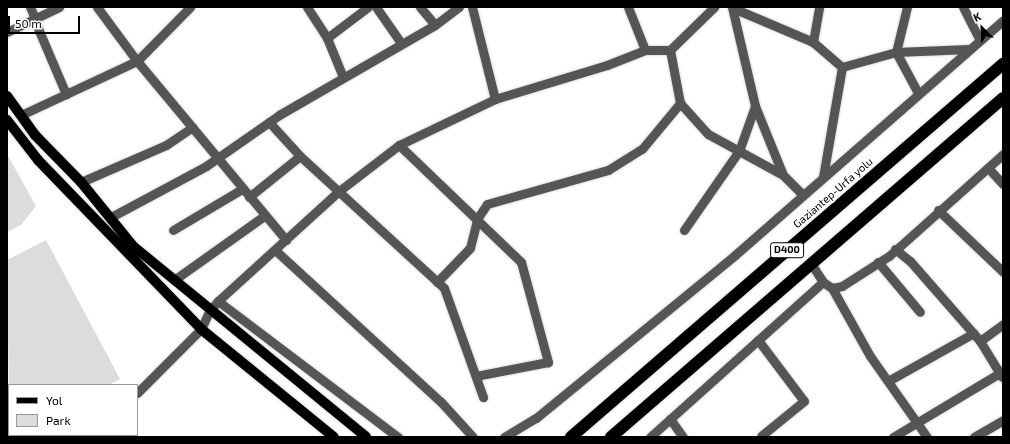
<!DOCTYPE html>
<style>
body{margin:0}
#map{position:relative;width:1010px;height:444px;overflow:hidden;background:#fff;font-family:"Exo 2",sans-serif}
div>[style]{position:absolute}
.green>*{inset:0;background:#dcdcdc}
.roads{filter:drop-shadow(0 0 1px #dbdbdb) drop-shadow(0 0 1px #dbdbdb)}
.minor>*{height:9px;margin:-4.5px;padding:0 4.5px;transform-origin:4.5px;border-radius:4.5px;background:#555}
.major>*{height:10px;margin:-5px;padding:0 5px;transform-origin:5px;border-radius:5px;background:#000}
.highway>*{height:12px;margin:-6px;padding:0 6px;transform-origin:6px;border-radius:6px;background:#000}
span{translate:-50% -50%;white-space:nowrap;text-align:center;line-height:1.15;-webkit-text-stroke:3px #fff;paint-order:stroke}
.shield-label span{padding:1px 3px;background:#fff;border:1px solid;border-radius:3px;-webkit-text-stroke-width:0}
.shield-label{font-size:10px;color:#000;font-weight:700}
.street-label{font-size:11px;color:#000}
.frame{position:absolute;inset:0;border:8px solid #000;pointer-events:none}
.legend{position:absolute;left:8px;top:384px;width:130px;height:52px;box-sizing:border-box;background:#fff;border:1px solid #999;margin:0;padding:5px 7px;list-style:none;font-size:12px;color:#000}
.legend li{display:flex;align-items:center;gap:8px;height:20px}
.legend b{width:20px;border:1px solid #999}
.north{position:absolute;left:962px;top:8px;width:40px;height:40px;-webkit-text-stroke:3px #fff;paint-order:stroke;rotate:336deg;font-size:11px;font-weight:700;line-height:16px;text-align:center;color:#000}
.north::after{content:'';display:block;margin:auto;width:14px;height:18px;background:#000;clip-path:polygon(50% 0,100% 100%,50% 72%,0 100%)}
.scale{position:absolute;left:8px;top:16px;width:72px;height:18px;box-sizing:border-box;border:2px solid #000;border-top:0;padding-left:5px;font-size:12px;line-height:14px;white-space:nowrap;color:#000;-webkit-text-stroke:3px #fff;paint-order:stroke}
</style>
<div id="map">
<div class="green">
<div style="clip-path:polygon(7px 154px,36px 206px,21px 225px,7px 232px)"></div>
<div style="clip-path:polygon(46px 240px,120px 379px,109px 385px,9px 385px,9px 411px,7px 260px)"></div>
</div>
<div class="roads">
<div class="minor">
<div style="left:30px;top:7px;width:12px;rotate:66deg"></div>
<div style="left:97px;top:7px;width:67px;rotate:53.5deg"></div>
<div style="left:137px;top:61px;width:233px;rotate:50.2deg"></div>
<div style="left:307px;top:7px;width:37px;rotate:57deg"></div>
<div style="left:327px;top:38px;width:42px;rotate:67.7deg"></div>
<div style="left:376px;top:7px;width:44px;rotate:55.2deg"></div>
<div style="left:420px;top:7px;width:23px;rotate:50deg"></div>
<div style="left:472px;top:7px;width:95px;rotate:76deg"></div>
<div style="left:628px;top:7px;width:46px;rotate:68.4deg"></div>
<div style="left:732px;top:7px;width:102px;rotate:76.9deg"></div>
<div style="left:755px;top:106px;width:74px;rotate:67.9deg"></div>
<div style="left:907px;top:7px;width:46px;rotate:103.7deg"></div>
<div style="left:896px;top:52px;width:47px;rotate:61.8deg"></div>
<div style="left:963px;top:7px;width:37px;rotate:63deg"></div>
<div style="left:733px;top:8px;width:87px;rotate:23deg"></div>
<div style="left:813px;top:42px;width:38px;rotate:41deg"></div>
<div style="left:842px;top:67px;width:56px;rotate:-15.5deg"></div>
<div style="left:896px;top:52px;width:73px;rotate:-2.4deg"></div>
<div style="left:34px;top:19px;width:82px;rotate:66.9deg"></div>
<div style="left:7px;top:32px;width:58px;rotate:-25.7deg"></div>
<div style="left:327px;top:38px;width:51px;rotate:-37.1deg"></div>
<div style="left:813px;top:42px;width:36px;rotate:-80deg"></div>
<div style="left:680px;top:103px;width:42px;rotate:47.9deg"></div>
<div style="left:708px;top:134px;width:85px;rotate:28.7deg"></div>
<div style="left:783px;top:175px;width:28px;rotate:45deg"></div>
<div style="left:21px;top:115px;width:128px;rotate:-25deg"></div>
<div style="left:137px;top:61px;width:76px;rotate:-45.5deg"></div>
<div style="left:269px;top:122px;width:46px;rotate:47.6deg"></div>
<div style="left:300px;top:156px;width:195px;rotate:42.5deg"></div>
<div style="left:444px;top:288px;width:116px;rotate:70.3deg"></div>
<div style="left:399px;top:145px;width:169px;rotate:43.8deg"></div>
<div style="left:521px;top:262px;width:104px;rotate:74.9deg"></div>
<div style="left:548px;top:362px;width:73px;rotate:169deg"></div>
<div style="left:988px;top:168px;width:22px;rotate:47deg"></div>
<div style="left:823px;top:177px;width:112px;rotate:-80.2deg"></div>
<div style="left:81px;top:182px;width:93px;rotate:-23.5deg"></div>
<div style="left:166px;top:145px;width:32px;rotate:-34deg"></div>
<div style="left:249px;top:197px;width:65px;rotate:-38.8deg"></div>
<div style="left:938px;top:210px;width:90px;rotate:43.6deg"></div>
<div style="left:111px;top:217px;width:108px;rotate:-28.2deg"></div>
<div style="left:206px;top:166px;width:89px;rotate:-34.9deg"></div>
<div style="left:279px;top:115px;width:180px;rotate:-30deg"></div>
<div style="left:435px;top:25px;width:30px;rotate:-37deg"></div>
<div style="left:173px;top:230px;width:80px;rotate:-30.7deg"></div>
<div style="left:684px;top:230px;width:96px;rotate:-55.2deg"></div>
<div style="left:739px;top:151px;width:48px;rotate:-70.4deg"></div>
<div style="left:895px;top:249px;width:19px;rotate:39deg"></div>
<div style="left:910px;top:261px;width:106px;rotate:48.8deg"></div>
<div style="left:980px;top:341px;width:29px;rotate:-36deg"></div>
<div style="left:275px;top:250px;width:225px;rotate:42.5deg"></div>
<div style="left:441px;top:402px;width:47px;rotate:47.6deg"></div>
<div style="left:878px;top:262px;width:65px;rotate:50deg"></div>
<div style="left:812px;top:265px;width:20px;rotate:57deg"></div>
<div style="left:823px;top:282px;width:11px;rotate:34deg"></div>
<div style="left:832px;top:288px;width:10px;rotate:-11deg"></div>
<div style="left:842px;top:286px;width:56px;rotate:-32.6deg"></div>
<div style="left:889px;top:256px;width:153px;rotate:-41.8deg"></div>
<div style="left:174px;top:280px;width:110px;rotate:-35.4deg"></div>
<div style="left:437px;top:282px;width:47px;rotate:-45.9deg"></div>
<div style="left:470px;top:248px;width:30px;rotate:-76deg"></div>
<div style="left:477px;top:219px;width:18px;rotate:-56deg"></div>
<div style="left:487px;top:204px;width:126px;rotate:-15.7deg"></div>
<div style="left:608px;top:170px;width:40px;rotate:-32deg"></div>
<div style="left:642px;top:149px;width:60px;rotate:-50.4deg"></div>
<div style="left:680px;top:103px;width:54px;rotate:-100.7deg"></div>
<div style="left:832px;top:288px;width:78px;rotate:60.8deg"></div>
<div style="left:870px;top:356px;width:99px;rotate:54.9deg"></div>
<div style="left:218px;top:301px;width:226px;rotate:37.1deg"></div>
<div style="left:758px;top:340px;width:76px;rotate:53deg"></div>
<div style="left:804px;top:401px;width:55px;rotate:140.9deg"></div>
<div style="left:980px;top:341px;width:42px;rotate:58.6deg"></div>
<div style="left:888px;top:381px;width:98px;rotate:-29.2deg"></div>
<div style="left:137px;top:393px;width:91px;rotate:-45deg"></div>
<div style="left:201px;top:329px;width:21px;rotate:-65deg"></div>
<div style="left:210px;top:310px;width:12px;rotate:-48deg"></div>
<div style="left:218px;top:301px;width:164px;rotate:-42.3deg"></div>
<div style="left:339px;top:191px;width:76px;rotate:-37.5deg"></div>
<div style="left:399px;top:145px;width:106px;rotate:-25.6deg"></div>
<div style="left:495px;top:99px;width:117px;rotate:-16.9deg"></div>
<div style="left:607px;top:65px;width:41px;rotate:-21.5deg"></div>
<div style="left:645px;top:50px;width:25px"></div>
<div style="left:670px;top:50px;width:62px;rotate:-44.3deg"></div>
<div style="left:670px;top:419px;width:22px;rotate:54deg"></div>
<div style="left:85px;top:437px;width:4px;rotate:-34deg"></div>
<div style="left:504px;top:437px;width:37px;rotate:-31deg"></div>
<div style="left:536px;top:418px;width:257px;rotate:-39.3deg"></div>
<div style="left:735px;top:255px;width:356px;rotate:-41.2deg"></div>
<div style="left:650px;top:437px;width:232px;rotate:-41.9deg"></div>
<div style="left:893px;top:437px;width:128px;rotate:-31deg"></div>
<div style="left:974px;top:437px;width:34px;rotate:-30deg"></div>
</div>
<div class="major">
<div style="left:7px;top:96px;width:48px;rotate:54.3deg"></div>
<div style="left:35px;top:135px;width:66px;rotate:45.6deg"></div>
<div style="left:81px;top:182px;width:82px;rotate:50.9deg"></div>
<div style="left:133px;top:246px;width:301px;rotate:39.3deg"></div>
<div style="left:7px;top:120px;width:51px;rotate:52.2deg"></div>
<div style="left:38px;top:160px;width:235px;rotate:46deg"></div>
<div style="left:201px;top:329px;width:171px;rotate:39.1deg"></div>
</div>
<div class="highway">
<div style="left:571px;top:437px;width:571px;rotate:-40.81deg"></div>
<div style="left:611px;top:437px;width:518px;rotate:-40.85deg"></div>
</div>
</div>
<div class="shield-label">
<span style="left:787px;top:250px">D400</span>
</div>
<div class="street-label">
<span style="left:833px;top:193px;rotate:-41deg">Gaziantep-Urfa yolu</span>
</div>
<div class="frame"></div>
<ul class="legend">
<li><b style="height:5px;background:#000"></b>Yol</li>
<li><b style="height:11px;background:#dcdcdc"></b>Park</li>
</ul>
<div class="north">K</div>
<div class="scale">50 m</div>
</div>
